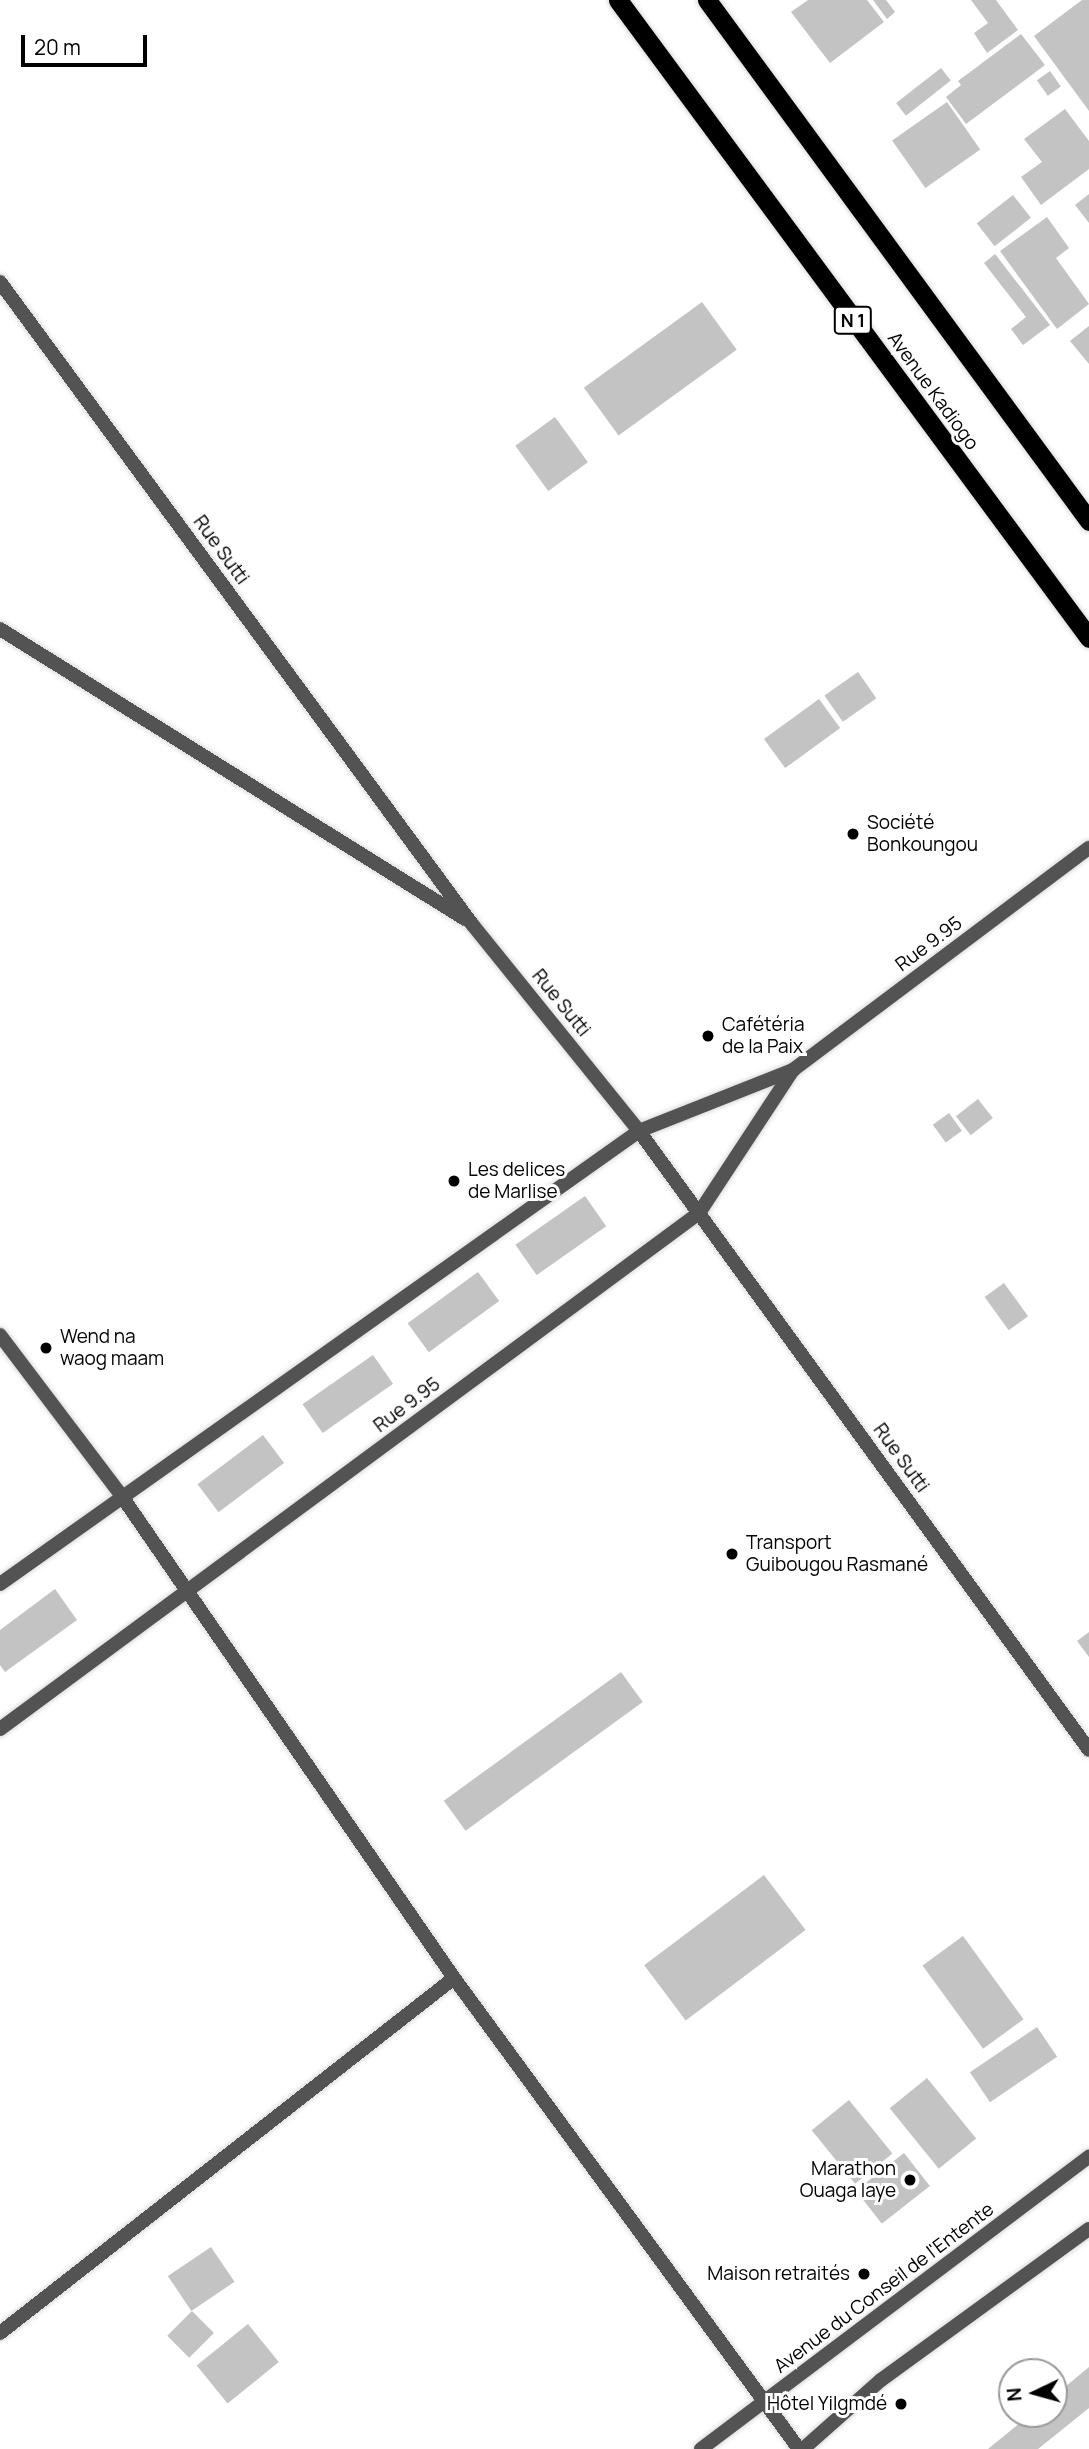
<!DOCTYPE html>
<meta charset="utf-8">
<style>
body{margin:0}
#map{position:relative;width:1089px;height:2449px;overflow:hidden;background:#fff;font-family:Manrope,sans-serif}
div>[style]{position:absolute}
.building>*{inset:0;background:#c3c3c3;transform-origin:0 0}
.roads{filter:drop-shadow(0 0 2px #dbdbdb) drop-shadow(0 0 2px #dbdbdb)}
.minor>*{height:14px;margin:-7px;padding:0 7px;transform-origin:7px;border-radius:7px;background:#535353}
.tertiary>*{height:14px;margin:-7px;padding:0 7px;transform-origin:7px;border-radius:7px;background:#535353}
.trunk>*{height:19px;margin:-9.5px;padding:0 9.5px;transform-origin:9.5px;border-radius:9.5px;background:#000}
.dots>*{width:19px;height:19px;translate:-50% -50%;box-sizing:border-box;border:4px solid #fff;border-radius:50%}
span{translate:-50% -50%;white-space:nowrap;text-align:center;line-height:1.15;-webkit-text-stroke:6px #fff;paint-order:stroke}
.shield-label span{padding:2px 5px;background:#fff;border:2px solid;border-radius:5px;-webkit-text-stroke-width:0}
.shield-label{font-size:18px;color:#000;font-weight:700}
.street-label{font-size:19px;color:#000}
.poi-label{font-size:19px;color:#000}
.left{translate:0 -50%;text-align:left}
.right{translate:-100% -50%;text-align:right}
.north{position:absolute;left:998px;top:2358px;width:70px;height:70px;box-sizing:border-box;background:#fff;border:2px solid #999;border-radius:50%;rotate:265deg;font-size:19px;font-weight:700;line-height:28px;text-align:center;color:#000}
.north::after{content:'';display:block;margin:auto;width:24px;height:32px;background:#000;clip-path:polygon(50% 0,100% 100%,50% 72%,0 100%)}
.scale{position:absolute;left:21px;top:35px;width:126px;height:32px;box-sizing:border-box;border:4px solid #000;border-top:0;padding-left:9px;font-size:21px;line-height:24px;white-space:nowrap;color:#000;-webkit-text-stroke:5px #fff;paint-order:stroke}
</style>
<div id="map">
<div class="building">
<div style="clip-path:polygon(808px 0,867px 0,884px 22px,830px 63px,791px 12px)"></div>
<div style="clip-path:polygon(873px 0,886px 0,895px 12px,887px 19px)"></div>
<div style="clip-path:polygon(971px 0,996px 0,1018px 30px,987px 53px,974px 33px,988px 23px)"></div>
<div style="clip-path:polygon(1082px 0,1089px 0,1089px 111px,1034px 36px)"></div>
<div style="clip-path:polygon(1021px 34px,1045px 65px,966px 124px,946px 97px,961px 85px,958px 81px)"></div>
<div style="left:941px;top:68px;width:16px;height:57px;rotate:52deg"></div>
<div style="left:1050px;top:71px;width:19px;height:16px;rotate:55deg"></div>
<div style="left:947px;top:102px;width:58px;height:67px;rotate:55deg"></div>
<div style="clip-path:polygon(1065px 109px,1089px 141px,1089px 169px,1041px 205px,1021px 177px,1042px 162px,1024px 139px)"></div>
<div style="clip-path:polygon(1089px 194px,1089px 223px,1075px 205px)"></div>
<div style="left:1013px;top:195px;width:29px;height:46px;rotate:52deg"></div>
<div style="clip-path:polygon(1047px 217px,1069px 248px,1056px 258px,1089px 304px,1057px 329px,1000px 251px)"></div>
<div style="clip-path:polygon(995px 254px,1050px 325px,1023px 345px,1011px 329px,1026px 317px,984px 263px)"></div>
<div style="left:702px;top:302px;width:59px;height:146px;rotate:54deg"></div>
<div style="clip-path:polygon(1089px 326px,1089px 364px,1070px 341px)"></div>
<div style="left:555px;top:417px;width:56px;height:49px;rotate:54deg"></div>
<div style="left:858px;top:672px;width:32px;height:41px;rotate:55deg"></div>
<div style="left:819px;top:699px;width:36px;height:68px;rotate:54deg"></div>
<div style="left:978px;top:1099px;width:24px;height:28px;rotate:52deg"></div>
<div style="left:949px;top:1113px;width:22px;height:20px;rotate:54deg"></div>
<div style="left:585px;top:1196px;width:37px;height:85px;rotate:55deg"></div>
<div style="left:478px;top:1272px;width:36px;height:87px;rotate:54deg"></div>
<div style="left:1004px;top:1283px;width:41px;height:24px;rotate:54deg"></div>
<div style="left:373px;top:1355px;width:35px;height:86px;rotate:55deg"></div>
<div style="left:263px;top:1435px;width:35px;height:82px;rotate:53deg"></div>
<div style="clip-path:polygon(55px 1589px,77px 1620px,5px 1672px,0 1665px,0 1630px)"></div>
<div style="clip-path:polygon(1089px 1632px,1089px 1657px,1077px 1641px)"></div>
<div style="left:621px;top:1672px;width:37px;height:219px;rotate:54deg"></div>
<div style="left:764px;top:1875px;width:69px;height:150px;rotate:53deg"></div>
<div style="left:963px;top:1936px;width:103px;height:50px;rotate:54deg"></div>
<div style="left:1037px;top:2027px;width:36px;height:81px;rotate:56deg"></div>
<div style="left:927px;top:2078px;width:78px;height:48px;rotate:51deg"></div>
<div style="left:849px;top:2100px;width:69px;height:48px;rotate:51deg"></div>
<div style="left:904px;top:2153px;width:42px;height:61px;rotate:52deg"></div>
<div style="left:211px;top:2247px;width:42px;height:52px;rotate:56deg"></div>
<div style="left:192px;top:2311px;width:31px;height:35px;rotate:45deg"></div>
<div style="left:248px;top:2324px;width:49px;height:66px;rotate:51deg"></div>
<div style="clip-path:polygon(1089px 2367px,1089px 2408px,1038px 2449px,988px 2449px,1031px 2414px,1054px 2414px,1054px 2396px)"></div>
</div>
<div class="roads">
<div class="minor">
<div style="left:0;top:282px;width:797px;rotate:53.68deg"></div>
<div style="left:472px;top:924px;width:266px;rotate:51.1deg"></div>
<div style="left:639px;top:1131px;width:765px;rotate:53.98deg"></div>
<div style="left:0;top:629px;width:548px;rotate:31.95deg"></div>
<div style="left:0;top:1335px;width:201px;rotate:52.9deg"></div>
<div style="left:121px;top:1495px;width:587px;rotate:55.42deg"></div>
<div style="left:454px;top:1978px;width:584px;rotate:53.78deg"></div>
<div style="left:0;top:1584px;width:783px;rotate:-35.33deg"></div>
<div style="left:639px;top:1131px;width:166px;rotate:-21.6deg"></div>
<div style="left:793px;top:1070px;width:370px;rotate:-36.9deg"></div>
<div style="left:0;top:1729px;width:869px;rotate:-36.43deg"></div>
<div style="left:699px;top:1213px;width:171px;rotate:-56.7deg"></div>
<div style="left:0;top:2333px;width:576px;rotate:-38.02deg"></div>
</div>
<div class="tertiary">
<div style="left:701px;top:2449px;width:486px;rotate:-37deg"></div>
<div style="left:803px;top:2449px;width:104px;rotate:-41.5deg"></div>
<div style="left:881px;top:2380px;width:257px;rotate:-36deg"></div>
</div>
<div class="trunk">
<div style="left:618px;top:0;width:793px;rotate:53.56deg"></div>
<div style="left:707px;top:0;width:646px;rotate:53.75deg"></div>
</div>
</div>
<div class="dots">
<div style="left:853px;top:834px;background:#000"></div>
<div style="left:708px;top:1036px;background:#000"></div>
<div style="left:454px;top:1181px;background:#000"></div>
<div style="left:46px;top:1348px;background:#000"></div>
<div style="left:732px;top:1554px;background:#000"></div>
<div style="left:910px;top:2180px;background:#000"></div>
<div style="left:864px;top:2274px;background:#000"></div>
<div style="left:901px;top:2404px;background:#000"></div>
</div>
<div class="shield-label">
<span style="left:853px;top:320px">N 1</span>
</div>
<div class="street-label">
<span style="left:933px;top:391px;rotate:54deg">Avenue Kadiogo</span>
<span style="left:221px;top:550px;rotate:54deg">Rue Sutti</span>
<span style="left:929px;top:944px;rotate:-37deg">Rue 9.95</span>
<span style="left:561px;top:1003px;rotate:51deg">Rue Sutti</span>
<span style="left:407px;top:1405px;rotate:-37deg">Rue 9.95</span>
<span style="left:901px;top:1458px;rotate:54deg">Rue Sutti</span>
<span style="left:884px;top:2288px;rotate:-37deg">Avenue du Conseil de l'Entente</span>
</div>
<div class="poi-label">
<span class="left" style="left:867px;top:834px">Société<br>Bonkoungou</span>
<span class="left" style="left:722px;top:1036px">Cafétéria<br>de la Paix</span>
<span class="left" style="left:468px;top:1181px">Les delices<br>de Marlise</span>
<span class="left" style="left:60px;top:1348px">Wend na<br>waog maam</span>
<span class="left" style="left:746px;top:1554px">Transport<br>Guibougou Rasmané</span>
<span class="right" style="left:896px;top:2180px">Marathon<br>Ouaga laye</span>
<span class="right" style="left:850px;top:2274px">Maison retraités</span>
<span class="right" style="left:887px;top:2404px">Hôtel Yilgmdé</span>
</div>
<div class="north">N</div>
<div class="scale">20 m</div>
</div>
